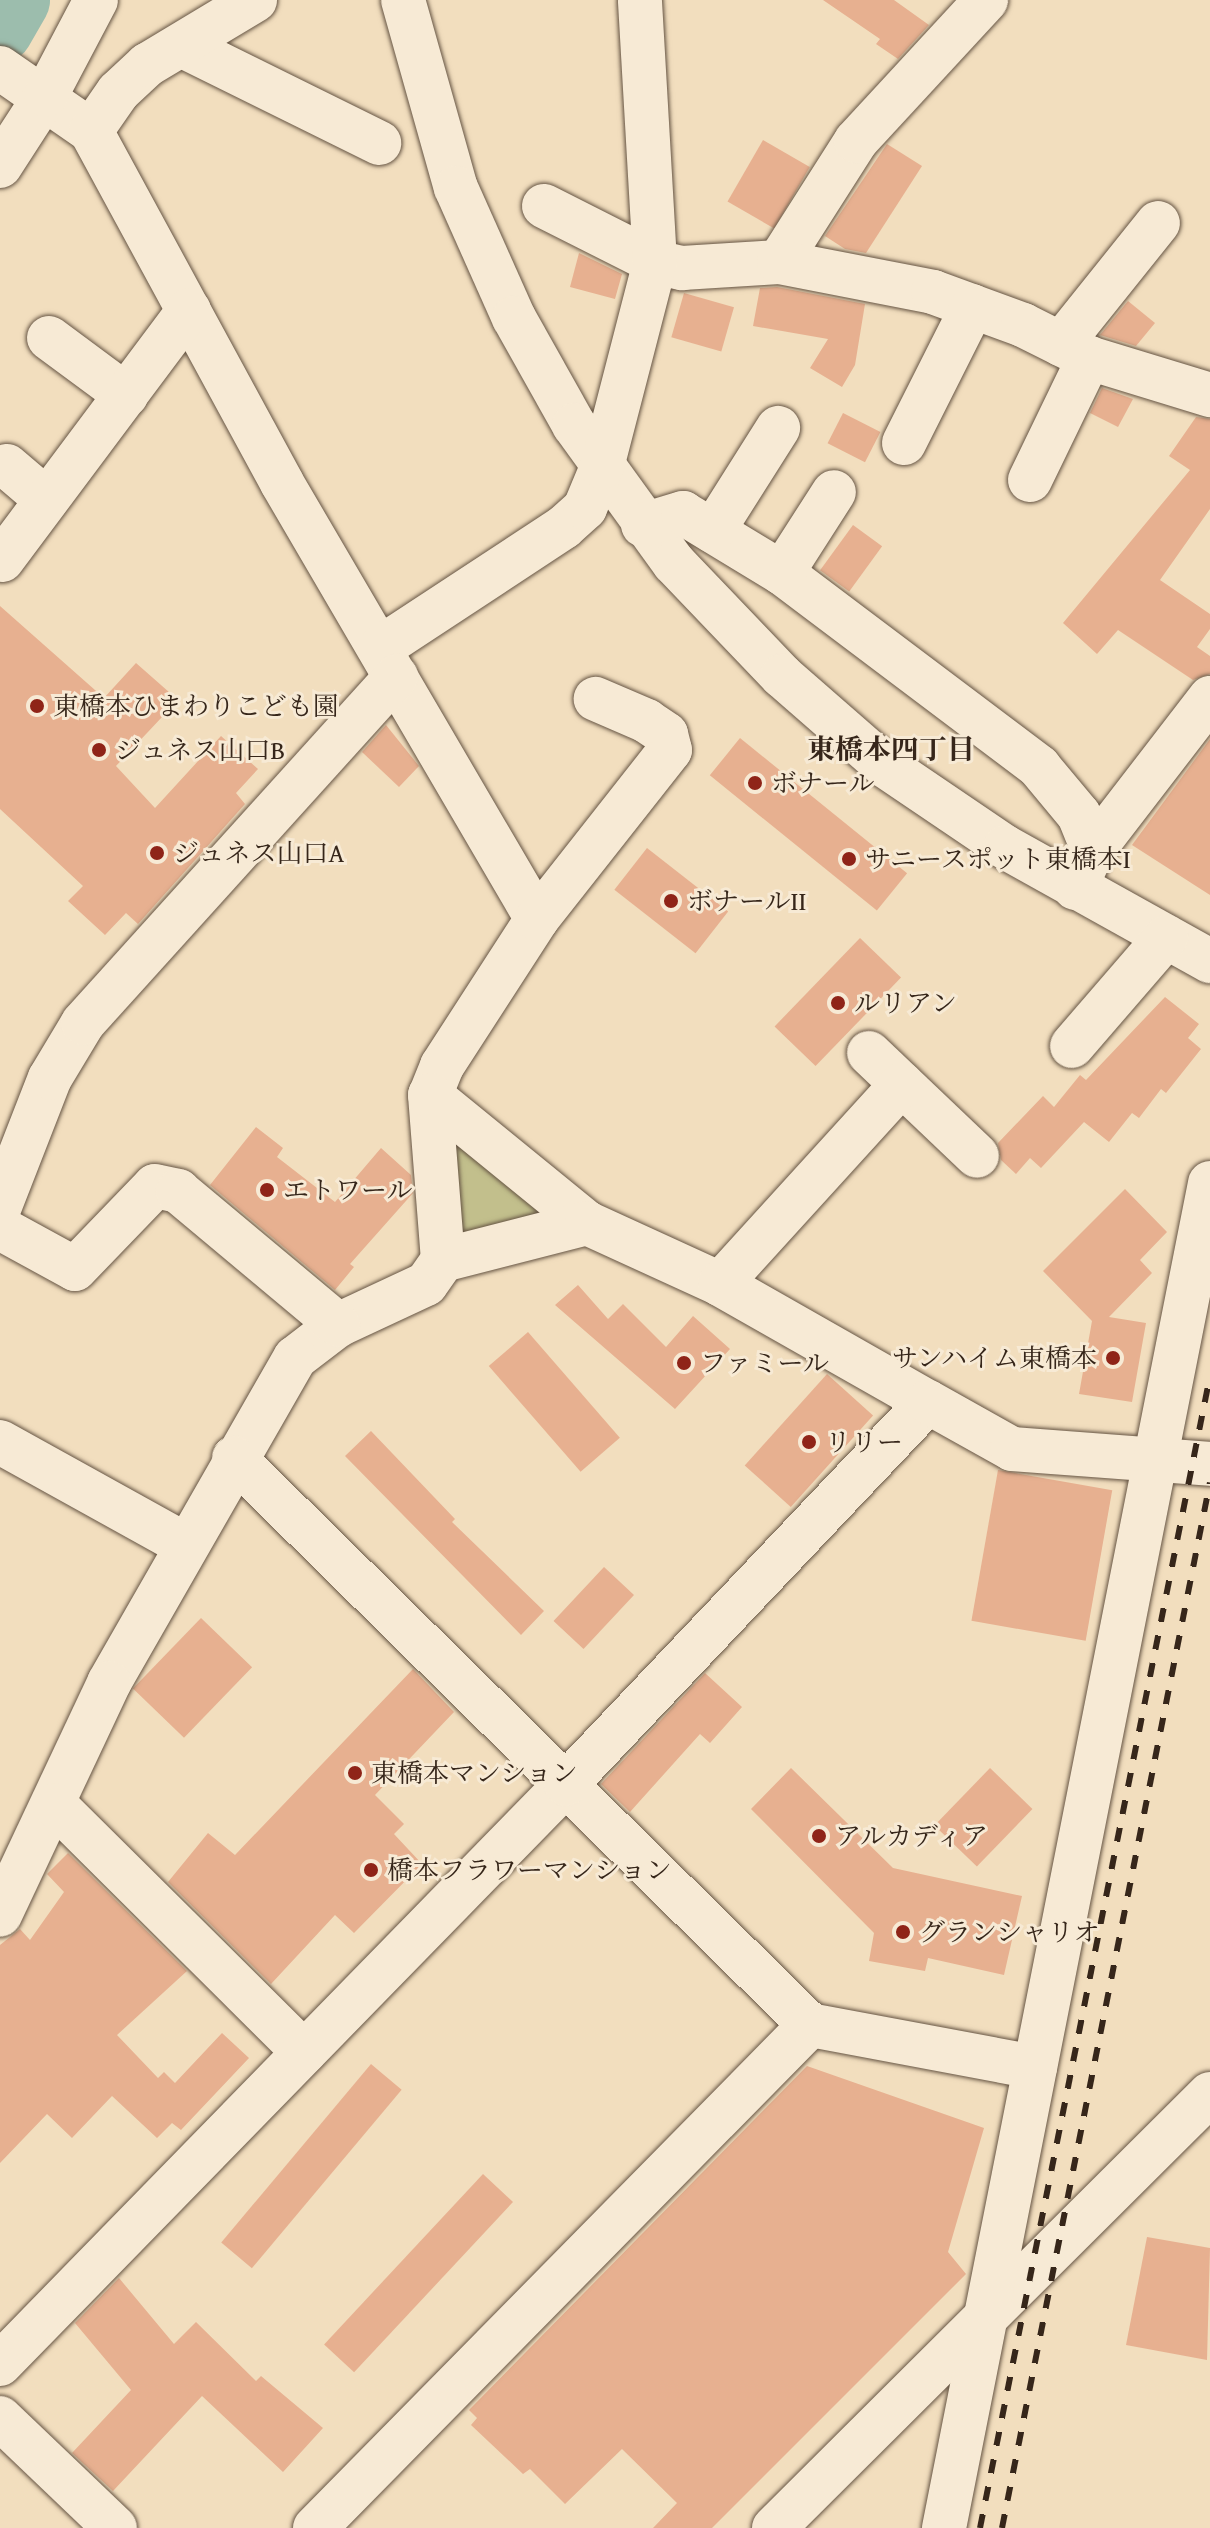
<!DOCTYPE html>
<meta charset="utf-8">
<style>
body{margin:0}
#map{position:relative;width:1210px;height:2528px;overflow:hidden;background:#f2debe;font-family:"Gentium Book Plus","Noto Serif JP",serif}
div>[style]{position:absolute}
.green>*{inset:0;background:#c2bf8c}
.river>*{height:66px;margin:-33px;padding:0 33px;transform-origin:33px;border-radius:33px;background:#9cbdad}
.building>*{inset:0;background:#e7b090;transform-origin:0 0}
.roads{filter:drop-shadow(0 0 2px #655443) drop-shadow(0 0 2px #655443)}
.minor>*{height:44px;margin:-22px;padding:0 22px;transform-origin:22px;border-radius:22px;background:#f7ead5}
.rail>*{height:6px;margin-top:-3px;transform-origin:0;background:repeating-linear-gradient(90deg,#36261a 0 14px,transparent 0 28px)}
.dots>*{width:22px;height:22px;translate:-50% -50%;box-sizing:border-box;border:4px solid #f7ead5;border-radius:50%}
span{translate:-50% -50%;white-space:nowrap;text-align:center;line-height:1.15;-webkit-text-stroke:6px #f7ead5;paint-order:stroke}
.poi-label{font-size:26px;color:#36261a}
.left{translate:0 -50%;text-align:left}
.right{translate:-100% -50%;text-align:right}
.neighbourhood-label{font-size:28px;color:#36261a;font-weight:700}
</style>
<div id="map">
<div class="green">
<div style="clip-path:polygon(449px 1136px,549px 1216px,458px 1235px)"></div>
</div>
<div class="river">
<div style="left:0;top:30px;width:34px;rotate:-60deg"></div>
</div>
<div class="building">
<div style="clip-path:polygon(823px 0,894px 0,929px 25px,898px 59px,876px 44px,880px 39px)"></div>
<div style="left:763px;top:140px;width:54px;height:71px;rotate:30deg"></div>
<div style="clip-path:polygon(887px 144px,922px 166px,866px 253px,845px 249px,825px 236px)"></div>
<div style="clip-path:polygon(579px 253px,622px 274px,615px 299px,570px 287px)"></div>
<div style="clip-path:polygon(777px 287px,865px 304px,855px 365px,842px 387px,810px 368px,828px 339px,753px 326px,760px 288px)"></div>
<div style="left:684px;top:293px;width:52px;height:46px;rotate:16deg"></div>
<div style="clip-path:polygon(1128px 301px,1155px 323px,1136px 346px,1100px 335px)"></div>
<div style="clip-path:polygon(1102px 388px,1133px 399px,1118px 427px,1090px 413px)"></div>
<div style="left:843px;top:413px;width:42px;height:34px;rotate:27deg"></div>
<div style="clip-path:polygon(1196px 417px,1210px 419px,1210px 509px,1160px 580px,1210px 614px,1210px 629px,1197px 647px,1210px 656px,1210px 674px,1193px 680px,1118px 630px,1097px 654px,1063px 623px,1190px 470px,1169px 456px)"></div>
<div style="left:853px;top:525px;width:36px;height:56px;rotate:36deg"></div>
<div style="clip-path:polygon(0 606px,104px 698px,136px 663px,178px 700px,116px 766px,155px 808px,221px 736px,258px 769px,236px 793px,245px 804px,138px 924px,126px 913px,105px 935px,68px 901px,83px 886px,0 809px)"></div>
<div style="clip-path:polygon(386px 725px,419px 766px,399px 787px,362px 752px)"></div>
<div style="left:740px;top:738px;width:215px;height:48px;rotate:39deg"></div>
<div style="clip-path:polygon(1210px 739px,1210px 895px,1132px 845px)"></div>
<div style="left:647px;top:848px;width:103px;height:53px;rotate:38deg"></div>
<div style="left:860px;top:938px;width:57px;height:123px;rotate:44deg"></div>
<div style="clip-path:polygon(1165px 997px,1199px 1024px,1188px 1038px,1201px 1049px,1166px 1093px,1161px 1089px,1139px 1118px,1132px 1113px,1109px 1142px,1084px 1122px,1041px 1168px,1030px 1158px,1016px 1174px,1001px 1160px,998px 1143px,1043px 1096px,1054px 1107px,1080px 1075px,1086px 1080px)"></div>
<div style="clip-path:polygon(256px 1127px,283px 1148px,277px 1157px,335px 1202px,381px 1148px,411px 1175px,413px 1193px,350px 1264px,354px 1267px,335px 1290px,210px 1185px)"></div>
<div style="clip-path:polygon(1125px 1189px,1167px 1232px,1140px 1260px,1152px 1273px,1109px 1317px,1146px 1323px,1132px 1402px,1079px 1394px,1092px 1321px,1043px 1271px)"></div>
<div style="clip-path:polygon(578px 1285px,608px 1319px,623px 1304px,666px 1347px,693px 1316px,730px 1349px,675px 1409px,555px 1305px)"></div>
<div style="left:528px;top:1332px;width:140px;height:52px;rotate:49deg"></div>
<div style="left:827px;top:1374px;width:62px;height:123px;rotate:42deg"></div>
<div style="clip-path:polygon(371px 1431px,455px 1519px,452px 1522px,544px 1611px,521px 1635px,345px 1456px)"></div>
<div style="left:998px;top:1470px;width:116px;height:153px;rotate:10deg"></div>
<div style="left:604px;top:1567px;width:41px;height:74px;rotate:43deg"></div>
<div style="left:201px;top:1618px;width:71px;height:98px;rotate:44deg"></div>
<div style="clip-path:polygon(413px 1669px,454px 1712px,375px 1795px,404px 1824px,394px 1834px,422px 1864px,354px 1933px,335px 1915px,271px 1984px,168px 1882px,208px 1833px,235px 1855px)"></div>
<div style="clip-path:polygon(705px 1673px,742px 1707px,710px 1743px,700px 1734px,630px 1812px,601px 1784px)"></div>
<div style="clip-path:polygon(791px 1768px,893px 1868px,1022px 1896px,1004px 1975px,928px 1958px,925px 1971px,869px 1961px,874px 1933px,751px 1809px)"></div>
<div style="left:990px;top:1768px;width:59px;height:80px;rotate:44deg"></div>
<div style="clip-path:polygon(68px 1853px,187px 1971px,117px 2035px,158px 2078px,164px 2072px,175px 2083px,222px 2033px,249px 2058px,181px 2130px,172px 2123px,157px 2138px,112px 2096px,72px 2138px,47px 2114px,0 2163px,0 1945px,20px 1929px,30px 1940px,64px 1892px,47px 1874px)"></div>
<div style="left:371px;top:2064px;width:40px;height:233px;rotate:40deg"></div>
<div style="clip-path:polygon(807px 2066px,984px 2128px,948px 2252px,966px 2274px,712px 2528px,653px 2528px,677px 2503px,622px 2449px,565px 2504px,530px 2469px,523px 2474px,471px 2425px,477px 2418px,469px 2410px)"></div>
<div style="left:483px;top:2174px;width:41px;height:233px;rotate:43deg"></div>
<div style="clip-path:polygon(1147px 2237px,1210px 2248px,1207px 2360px,1126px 2345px)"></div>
<div style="clip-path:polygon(119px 2278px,174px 2344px,196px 2322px,256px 2381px,261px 2376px,323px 2428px,283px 2472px,202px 2396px,113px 2491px,72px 2453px,131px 2390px,75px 2323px)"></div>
</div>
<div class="roads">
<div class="minor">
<div style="left:403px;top:0;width:195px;rotate:74.3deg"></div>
<div style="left:456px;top:188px;width:142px;rotate:66deg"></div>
<div style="left:514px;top:318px;width:123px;rotate:60.7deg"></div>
<div style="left:574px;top:425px;width:170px;rotate:54.1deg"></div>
<div style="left:674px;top:563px;width:156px;rotate:46.3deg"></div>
<div style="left:782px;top:676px;width:135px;rotate:41.1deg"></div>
<div style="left:884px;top:765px;width:146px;rotate:34.1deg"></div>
<div style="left:1005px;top:847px;width:235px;rotate:29.1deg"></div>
<div style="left:183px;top:46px;width:219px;rotate:26.3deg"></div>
<div style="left:0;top:68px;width:111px;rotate:34.7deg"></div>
<div style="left:91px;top:131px;width:400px;rotate:61.5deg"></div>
<div style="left:282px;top:483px;width:505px;rotate:59.68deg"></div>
<div style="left:537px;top:919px;width:175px;rotate:122.9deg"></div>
<div style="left:442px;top:1066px;width:31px;rotate:112deg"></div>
<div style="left:430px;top:1095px;width:166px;rotate:85.5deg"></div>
<div style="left:443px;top:1260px;width:29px;rotate:125deg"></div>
<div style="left:426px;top:1284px;width:97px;rotate:155deg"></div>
<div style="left:338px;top:1325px;width:54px;rotate:142.5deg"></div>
<div style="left:295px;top:1358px;width:374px;rotate:119.8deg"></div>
<div style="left:109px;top:1683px;width:256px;rotate:115.2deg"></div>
<div style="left:91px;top:131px;width:47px;rotate:-55.3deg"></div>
<div style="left:118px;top:92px;width:40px;rotate:-43deg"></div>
<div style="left:147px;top:65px;width:126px;rotate:-31deg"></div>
<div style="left:0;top:166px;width:85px;rotate:-57.1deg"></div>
<div style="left:46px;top:95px;width:107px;rotate:-62.2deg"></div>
<div style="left:544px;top:206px;width:124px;rotate:26.8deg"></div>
<div style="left:655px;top:262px;width:28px;rotate:13deg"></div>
<div style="left:682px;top:268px;width:97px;rotate:-3.5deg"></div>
<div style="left:779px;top:262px;width:143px;rotate:-57.5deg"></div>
<div style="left:856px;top:141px;width:192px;rotate:-47.3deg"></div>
<div style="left:779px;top:262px;width:157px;rotate:11deg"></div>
<div style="left:933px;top:292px;width:96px;rotate:20.1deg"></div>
<div style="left:1023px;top:325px;width:74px;rotate:26.6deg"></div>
<div style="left:1089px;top:358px;width:127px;rotate:17deg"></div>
<div style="left:49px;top:338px;width:96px;rotate:36.5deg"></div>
<div style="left:1061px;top:344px;width:155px;rotate:-51.3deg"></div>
<div style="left:904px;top:443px;width:153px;rotate:-63.3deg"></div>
<div style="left:7px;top:466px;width:52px;rotate:40.4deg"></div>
<div style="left:1030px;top:480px;width:136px;rotate:-64.2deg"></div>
<div style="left:643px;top:525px;width:42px;rotate:-16.7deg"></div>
<div style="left:683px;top:513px;width:116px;rotate:31.2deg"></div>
<div style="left:782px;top:573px;width:322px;rotate:37deg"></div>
<div style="left:1039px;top:767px;width:62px;rotate:50.2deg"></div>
<div style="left:1079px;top:815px;width:38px;rotate:68deg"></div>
<div style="left:1093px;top:850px;width:42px;rotate:115.3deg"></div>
<div style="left:713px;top:531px;width:122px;rotate:-57.7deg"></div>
<div style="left:2px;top:560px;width:312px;rotate:-53.2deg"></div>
<div style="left:782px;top:573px;width:96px;rotate:-57.3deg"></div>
<div style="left:380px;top:648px;width:220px;rotate:-33.3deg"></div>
<div style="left:564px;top:527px;width:28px;rotate:-42deg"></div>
<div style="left:585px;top:508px;width:44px;rotate:-67.5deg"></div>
<div style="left:602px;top:467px;width:212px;rotate:-75.5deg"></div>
<div style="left:655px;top:262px;width:262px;rotate:-93.3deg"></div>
<div style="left:1093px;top:850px;width:192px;rotate:-52.4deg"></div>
<div style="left:537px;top:919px;width:215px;rotate:-51.8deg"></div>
<div style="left:670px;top:750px;width:16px;rotate:-104deg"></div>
<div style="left:666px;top:734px;width:23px;rotate:-146deg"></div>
<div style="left:647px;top:721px;width:56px;rotate:-156.7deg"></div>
<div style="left:1072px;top:1046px;width:144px;rotate:-49.2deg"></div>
<div style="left:869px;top:1053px;width:149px;rotate:43.6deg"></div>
<div style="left:430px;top:1095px;width:203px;rotate:39.2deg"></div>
<div style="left:0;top:1206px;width:137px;rotate:-68.7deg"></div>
<div style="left:50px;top:1078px;width:64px;rotate:-59deg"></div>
<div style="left:83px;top:1023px;width:467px;rotate:-47.9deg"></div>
<div style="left:0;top:1228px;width:85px;rotate:28.7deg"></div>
<div style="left:75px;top:1269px;width:115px;rotate:-46.1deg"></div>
<div style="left:155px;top:1186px;width:24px;rotate:12deg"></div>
<div style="left:178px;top:1191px;width:209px;rotate:39.9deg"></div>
<div style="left:443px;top:1260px;width:149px;rotate:-14.4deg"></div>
<div style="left:587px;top:1223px;width:146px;rotate:24.6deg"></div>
<div style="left:720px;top:1284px;width:239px;rotate:29.6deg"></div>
<div style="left:720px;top:1284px;width:270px;rotate:-47.7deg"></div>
<div style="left:0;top:1442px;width:213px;rotate:29deg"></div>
<div style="left:234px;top:1458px;width:808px;rotate:44.55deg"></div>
<div style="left:55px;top:1805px;width:351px;rotate:44.8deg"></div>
<div style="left:0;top:2364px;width:810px;rotate:-45.7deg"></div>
<div style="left:566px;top:1784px;width:526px;rotate:-46.54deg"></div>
<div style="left:928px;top:1402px;width:96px;rotate:29.2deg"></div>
<div style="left:1012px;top:1449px;width:199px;rotate:4.3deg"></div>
<div style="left:0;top:2418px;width:159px;rotate:43.7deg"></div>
<div style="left:315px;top:2528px;width:706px;rotate:-45.46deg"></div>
<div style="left:810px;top:2025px;width:229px;rotate:10.6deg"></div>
<div style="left:774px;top:2528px;width:615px;rotate:-44.87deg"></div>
<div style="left:944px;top:2528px;width:1371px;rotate:-78.81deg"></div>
</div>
</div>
<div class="rail">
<div style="left:980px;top:2528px;width:1175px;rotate:-78.71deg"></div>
<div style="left:1002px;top:2528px;width:1066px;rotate:-78.75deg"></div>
</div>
<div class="dots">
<div style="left:37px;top:706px;background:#8f2418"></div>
<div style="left:99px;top:750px;background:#8f2418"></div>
<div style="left:755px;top:783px;background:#8f2418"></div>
<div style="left:157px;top:853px;background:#8f2418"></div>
<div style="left:849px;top:859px;background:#8f2418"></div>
<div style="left:671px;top:901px;background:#8f2418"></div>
<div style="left:838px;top:1003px;background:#8f2418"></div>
<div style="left:267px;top:1190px;background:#8f2418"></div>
<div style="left:1113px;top:1358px;background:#8f2418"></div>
<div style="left:684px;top:1363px;background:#8f2418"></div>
<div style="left:809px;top:1442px;background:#8f2418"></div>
<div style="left:355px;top:1773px;background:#8f2418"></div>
<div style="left:819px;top:1836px;background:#8f2418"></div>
<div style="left:371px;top:1870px;background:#8f2418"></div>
<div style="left:903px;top:1932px;background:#8f2418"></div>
</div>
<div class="poi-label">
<span class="left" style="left:53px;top:706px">東橋本ひまわりこども園</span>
<span class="left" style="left:115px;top:750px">ジュネス山口B</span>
<span class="left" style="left:771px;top:783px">ボナール</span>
<span class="left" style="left:173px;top:853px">ジュネス山口A</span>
<span class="left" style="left:865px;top:859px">サニースポット東橋本Ⅰ</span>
<span class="left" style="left:687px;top:901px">ボナールⅡ</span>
<span class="left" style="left:854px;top:1003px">ルリアン</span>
<span class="left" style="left:283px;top:1190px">エトワール</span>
<span class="right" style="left:1097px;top:1358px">サンハイム東橋本</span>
<span class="left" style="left:700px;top:1363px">ファミール</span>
<span class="left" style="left:825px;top:1442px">リリー</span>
<span class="left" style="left:371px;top:1773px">東橋本マンション</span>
<span class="left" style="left:835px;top:1836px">アルカディア</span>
<span class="left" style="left:387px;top:1870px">橋本フラワーマンション</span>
<span class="left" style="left:919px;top:1932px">グランシャリオ</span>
</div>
<div class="neighbourhood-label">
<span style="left:891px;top:749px">東橋本四丁目</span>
</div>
</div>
